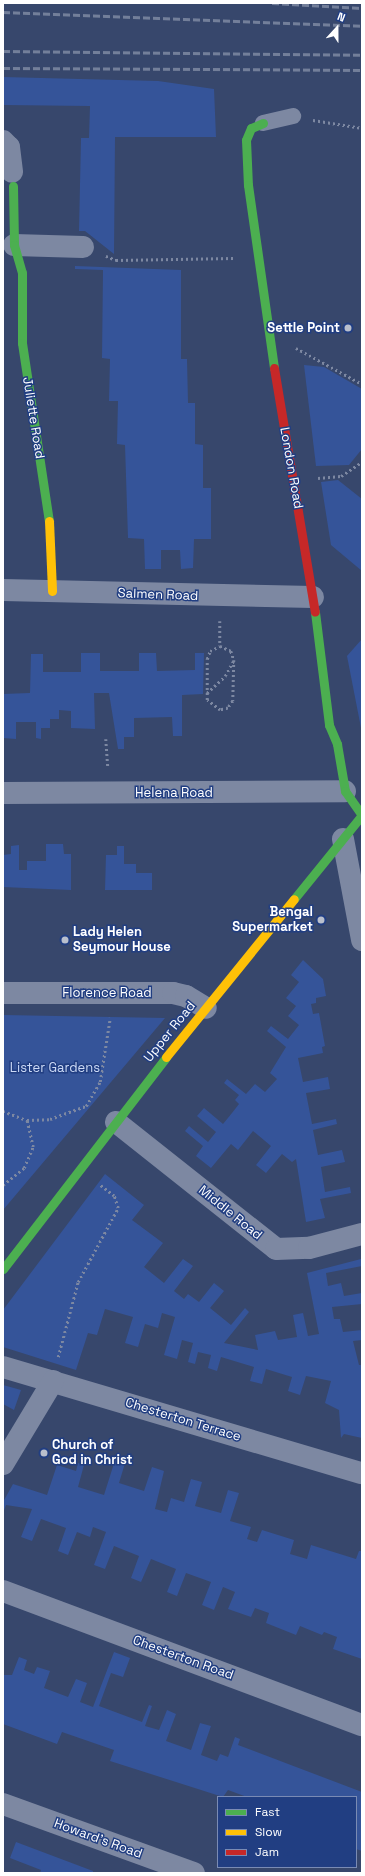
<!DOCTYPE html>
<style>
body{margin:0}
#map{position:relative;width:365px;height:1876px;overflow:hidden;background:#37476c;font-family:"Space Grotesk",sans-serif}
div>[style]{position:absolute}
.green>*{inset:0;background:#355499}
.path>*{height:2.5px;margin-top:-1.25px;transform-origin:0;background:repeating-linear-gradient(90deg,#7d88a2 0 2px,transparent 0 5px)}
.lane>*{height:16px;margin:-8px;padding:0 8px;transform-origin:8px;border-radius:8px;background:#7d88a2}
.street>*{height:22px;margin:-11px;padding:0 11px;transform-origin:11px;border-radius:11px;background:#7d88a2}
.fast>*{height:9px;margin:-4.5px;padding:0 4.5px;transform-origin:4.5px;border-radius:4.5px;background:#4caf50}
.slow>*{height:9px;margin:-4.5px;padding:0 4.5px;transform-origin:4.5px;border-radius:4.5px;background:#ffc107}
.jam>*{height:9px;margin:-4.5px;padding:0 4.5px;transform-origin:4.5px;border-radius:4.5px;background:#c62828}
.rail>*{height:3px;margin-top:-1.5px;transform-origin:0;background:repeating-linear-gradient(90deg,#737f9a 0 7px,transparent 0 10px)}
.dots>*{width:11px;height:11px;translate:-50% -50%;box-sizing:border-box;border:2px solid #213e82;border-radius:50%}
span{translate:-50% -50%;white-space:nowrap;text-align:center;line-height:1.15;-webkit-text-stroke:3px #213e82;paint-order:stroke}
.poi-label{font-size:13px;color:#fff;font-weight:700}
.right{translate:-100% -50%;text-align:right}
.left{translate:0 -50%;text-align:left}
.street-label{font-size:13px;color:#fff}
.park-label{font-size:13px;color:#ccdaf6}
.frame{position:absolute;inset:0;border:4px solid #fff;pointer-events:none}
.legend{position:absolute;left:217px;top:1796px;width:140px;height:72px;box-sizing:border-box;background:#213e82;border:1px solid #7a8bb4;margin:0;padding:5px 7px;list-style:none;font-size:12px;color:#fff}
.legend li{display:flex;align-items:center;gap:8px;height:20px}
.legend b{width:20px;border:1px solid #7a8bb4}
.north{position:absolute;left:317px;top:8px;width:40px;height:40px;-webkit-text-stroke:3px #213e82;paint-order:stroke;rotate:21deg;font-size:11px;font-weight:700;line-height:16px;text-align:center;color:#fff}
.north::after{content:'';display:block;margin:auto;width:14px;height:18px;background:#fff;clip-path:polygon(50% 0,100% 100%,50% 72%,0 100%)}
</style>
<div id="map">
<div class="green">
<div style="clip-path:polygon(3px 77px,158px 81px,214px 89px,216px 137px,115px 137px,114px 254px,85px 231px,79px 231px,81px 138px,89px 138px,90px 106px,4px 105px,3px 113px)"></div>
<div style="clip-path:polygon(75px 266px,181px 270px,181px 359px,187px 359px,188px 403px,195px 403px,195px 444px,203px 445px,203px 488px,211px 488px,211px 539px,194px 539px,193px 568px,181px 569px,180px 550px,161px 550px,161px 569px,145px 569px,144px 539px,128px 538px,125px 445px,117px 444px,118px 401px,109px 401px,110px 359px,102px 358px,103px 270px,75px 269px)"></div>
<div style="clip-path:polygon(304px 365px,324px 367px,362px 389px,362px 449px,349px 465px,316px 466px)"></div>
<div style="clip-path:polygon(338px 480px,362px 499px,362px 571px,331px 545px,321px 482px)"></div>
<div style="clip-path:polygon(362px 639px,362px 733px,347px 656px)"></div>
<div style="clip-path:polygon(81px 653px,100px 653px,100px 671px,139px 671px,139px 653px,156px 653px,157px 671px,195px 670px,195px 653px,204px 653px,203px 694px,182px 695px,182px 736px,173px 736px,172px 717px,134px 718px,134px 737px,124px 737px,124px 749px,118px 749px,109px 693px,94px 693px,95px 729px,71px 728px,71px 711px,59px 710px,59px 719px,50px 719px,50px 728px,41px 728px,41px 739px,36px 738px,36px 722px,16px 722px,16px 739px,3px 738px,3px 694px,30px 693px,31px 654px,43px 654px,43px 672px,81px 672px)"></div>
<div style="clip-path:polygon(46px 844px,63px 844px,64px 854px,71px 854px,71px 890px,3px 887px,3px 855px,11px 854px,11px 846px,19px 845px,19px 870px,27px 870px,27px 861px,46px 861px)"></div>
<div style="clip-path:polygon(117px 846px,124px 846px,124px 864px,136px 864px,136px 873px,152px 873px,152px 890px,105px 890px,106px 855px,117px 855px)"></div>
<div style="clip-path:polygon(303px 960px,323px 979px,326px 996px,316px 998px,316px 1003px,311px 1004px,313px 1014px,319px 1013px,325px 1046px,322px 1047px,323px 1053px,298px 1058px,303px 1082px,328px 1077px,330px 1089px,306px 1093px,312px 1124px,336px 1119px,337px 1124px,313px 1130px,318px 1155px,342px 1150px,345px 1162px,321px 1167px,325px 1192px,350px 1187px,351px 1193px,320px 1199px,325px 1218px,306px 1222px,296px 1159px,292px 1162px,282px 1154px,266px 1173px,256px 1165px,271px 1146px,253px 1131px,238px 1150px,231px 1144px,211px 1168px,196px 1156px,203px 1146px,185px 1131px,189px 1126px,208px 1142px,216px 1132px,197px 1116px,204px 1108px,223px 1124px,232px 1113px,239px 1104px,235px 1100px,239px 1095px,224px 1083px,227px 1079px,246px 1094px,255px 1084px,265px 1092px,277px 1079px,270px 1073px,286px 1047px,267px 1031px,271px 1026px,288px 1039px,299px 1025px,288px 1016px,296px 1006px,286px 998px,299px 982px,291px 975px)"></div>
<div style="clip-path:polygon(3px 1015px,165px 1018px,3px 1210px)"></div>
<div style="clip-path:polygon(105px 1174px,144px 1205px,132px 1220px,163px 1243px,144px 1267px,164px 1283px,183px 1259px,193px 1266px,174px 1291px,184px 1299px,188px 1294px,199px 1302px,214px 1283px,224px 1291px,210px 1308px,231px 1325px,245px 1308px,249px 1312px,224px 1343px,258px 1350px,255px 1335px,275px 1331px,278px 1340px,297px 1337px,293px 1315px,303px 1313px,308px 1336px,319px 1334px,307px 1273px,361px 1259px,362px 1266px,326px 1273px,328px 1286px,341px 1283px,344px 1296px,362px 1293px,362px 1304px,332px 1307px,334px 1319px,340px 1319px,343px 1332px,362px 1330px,362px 1340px,353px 1341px,359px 1365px,362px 1365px,362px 1438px,344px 1434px,341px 1438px,339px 1410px,325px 1403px,331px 1381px,306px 1376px,300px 1395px,288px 1391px,292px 1377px,266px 1369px,262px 1384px,250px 1381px,254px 1367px,221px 1357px,217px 1371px,208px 1368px,211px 1355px,198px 1352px,195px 1364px,188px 1362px,193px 1343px,182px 1340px,177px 1359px,164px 1355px,175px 1317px,162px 1313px,158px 1328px,145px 1324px,138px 1347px,125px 1343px,133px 1317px,105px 1309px,97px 1335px,88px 1333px,76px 1370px,3px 1347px,3px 1310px)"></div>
<div style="clip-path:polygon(3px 1385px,21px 1390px,14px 1410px,3px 1404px)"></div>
<div style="clip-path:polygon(116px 1457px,126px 1460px,119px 1483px,144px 1491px,152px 1467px,164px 1471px,155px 1509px,167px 1512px,171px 1498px,184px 1502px,191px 1479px,202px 1482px,195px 1506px,221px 1513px,228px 1490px,239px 1493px,230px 1521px,251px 1527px,247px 1539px,257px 1542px,262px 1530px,294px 1540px,290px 1554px,307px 1559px,311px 1545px,356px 1559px,359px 1551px,362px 1551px,362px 1659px,333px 1649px,337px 1637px,324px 1632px,322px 1635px,300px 1626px,296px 1635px,266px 1623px,269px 1613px,255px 1608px,251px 1617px,228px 1609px,235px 1592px,223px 1587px,214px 1610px,202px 1605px,211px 1582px,186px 1573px,177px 1596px,167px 1592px,176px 1569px,151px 1559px,141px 1582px,131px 1578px,139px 1556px,114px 1546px,105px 1569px,94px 1565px,106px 1532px,93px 1527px,90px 1537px,77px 1532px,68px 1555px,58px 1551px,66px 1528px,41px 1519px,32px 1541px,21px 1537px,32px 1509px,6px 1505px,3px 1513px,3px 1502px,13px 1484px,47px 1495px,57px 1465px,76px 1471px,78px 1463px,84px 1465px,78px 1487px,104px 1495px)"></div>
<div style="clip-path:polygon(114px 1652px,130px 1658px,123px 1677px,111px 1673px,99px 1706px,142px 1722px,149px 1705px,152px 1706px,145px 1726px,159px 1730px,167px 1710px,176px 1714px,166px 1741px,191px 1750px,200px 1723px,211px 1726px,201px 1755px,217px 1761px,220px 1754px,228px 1757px,235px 1737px,240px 1739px,238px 1745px,362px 1792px,362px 1851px,356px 1849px,356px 1797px,247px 1797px,228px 1790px,223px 1797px,110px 1761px,114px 1750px,62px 1732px,57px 1744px,3px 1724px,3px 1675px,12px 1675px,19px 1657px,27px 1660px,24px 1670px,34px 1674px,37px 1667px,50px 1671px,44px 1688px,68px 1697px,76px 1679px,87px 1683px,80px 1702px,93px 1707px)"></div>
<div style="clip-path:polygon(16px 1842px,93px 1871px,93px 1873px,40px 1873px,41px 1870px,10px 1858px)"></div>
</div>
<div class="path">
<div style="left:313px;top:120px;width:50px;rotate:9.3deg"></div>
<div style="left:106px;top:256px;width:11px;rotate:22deg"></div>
<div style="left:116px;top:260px;width:118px;rotate:-1deg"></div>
<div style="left:296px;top:348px;width:75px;rotate:28.6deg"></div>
<div style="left:318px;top:478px;width:23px;rotate:-5deg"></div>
<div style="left:341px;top:476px;width:25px;rotate:-34deg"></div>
<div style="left:220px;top:621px;width:25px;rotate:90deg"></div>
<div style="left:220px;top:646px;width:12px;rotate:24deg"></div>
<div style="left:231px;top:651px;width:9px;rotate:72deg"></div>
<div style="left:234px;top:660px;width:41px;rotate:91.4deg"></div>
<div style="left:233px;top:701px;width:9px;rotate:126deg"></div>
<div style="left:228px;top:708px;width:8px;rotate:166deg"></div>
<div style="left:220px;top:710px;width:16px;rotate:-142deg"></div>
<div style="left:207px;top:700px;width:41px;rotate:-90deg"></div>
<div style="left:207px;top:659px;width:9px;rotate:-69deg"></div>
<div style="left:210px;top:651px;width:11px;rotate:-27deg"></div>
<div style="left:207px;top:693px;width:25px;rotate:-43deg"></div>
<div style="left:225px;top:676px;width:18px;rotate:-61deg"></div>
<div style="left:106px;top:739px;width:28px;rotate:86deg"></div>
<div style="left:3px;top:1111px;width:26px;rotate:21deg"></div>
<div style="left:27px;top:1120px;width:23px;rotate:-2deg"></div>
<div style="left:50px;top:1119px;width:38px;rotate:-20deg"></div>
<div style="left:86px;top:1106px;width:28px;rotate:-60deg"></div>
<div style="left:100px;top:1082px;width:65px;rotate:-81.1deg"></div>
<div style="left:3px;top:1185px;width:27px;rotate:-39deg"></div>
<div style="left:24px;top:1168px;width:23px;rotate:-67deg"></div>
<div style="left:33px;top:1147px;width:28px;rotate:-103deg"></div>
<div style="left:58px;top:1357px;width:78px;rotate:-75.1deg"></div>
<div style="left:78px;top:1282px;width:84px;rotate:-61.6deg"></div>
<div style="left:118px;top:1208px;width:13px;rotate:-108deg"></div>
<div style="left:114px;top:1196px;width:18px;rotate:-142deg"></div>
</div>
<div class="lane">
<div style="left:263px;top:123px;width:31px;rotate:-13deg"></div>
</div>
<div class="street">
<div style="left:3px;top:141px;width:8px;rotate:45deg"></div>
<div style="left:9px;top:147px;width:25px;rotate:83deg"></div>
<div style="left:14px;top:245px;width:69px;rotate:1.7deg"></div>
<div style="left:3px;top:590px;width:310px;rotate:1.3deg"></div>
<div style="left:3px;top:793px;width:342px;rotate:-0.3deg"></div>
<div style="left:343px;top:839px;width:103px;rotate:79.3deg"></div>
<div style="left:3px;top:993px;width:170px"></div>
<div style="left:173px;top:993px;width:13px;rotate:13deg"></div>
<div style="left:186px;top:996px;width:23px;rotate:31deg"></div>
<div style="left:116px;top:1122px;width:204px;rotate:38.4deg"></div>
<div style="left:276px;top:1249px;width:33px;rotate:-2deg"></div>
<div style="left:309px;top:1248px;width:55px;rotate:-14.8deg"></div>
<div style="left:3px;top:1367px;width:374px;rotate:16.5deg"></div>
<div style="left:3px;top:1464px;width:97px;rotate:-58.9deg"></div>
<div style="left:3px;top:1591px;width:383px;rotate:20.5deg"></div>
<div style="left:3px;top:1804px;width:203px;rotate:19.9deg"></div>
</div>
<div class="fast">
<div style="left:263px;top:123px;width:13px;rotate:157deg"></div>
<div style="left:251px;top:128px;width:13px;rotate:113deg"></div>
<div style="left:246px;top:140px;width:45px;rotate:87.5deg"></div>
<div style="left:248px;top:185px;width:185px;rotate:81.9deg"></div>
<div style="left:13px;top:186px;width:59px;rotate:89deg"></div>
<div style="left:14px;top:245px;width:29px;rotate:74deg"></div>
<div style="left:22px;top:273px;width:70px;rotate:90deg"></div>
<div style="left:22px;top:343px;width:180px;rotate:81.4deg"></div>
<div style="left:315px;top:612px;width:114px;rotate:82.9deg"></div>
<div style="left:329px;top:725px;width:21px;rotate:67deg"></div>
<div style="left:337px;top:744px;width:48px;rotate:80.3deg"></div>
<div style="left:345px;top:791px;width:29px;rotate:55deg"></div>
<div style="left:294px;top:899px;width:108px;rotate:-51deg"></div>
<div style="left:3px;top:1269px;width:267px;rotate:-52.4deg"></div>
</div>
<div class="slow">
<div style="left:49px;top:521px;width:70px;rotate:87.5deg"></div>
<div style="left:166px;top:1057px;width:203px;rotate:-51deg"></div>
</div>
<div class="jam">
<div style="left:274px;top:368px;width:247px;rotate:80.5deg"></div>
</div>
<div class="rail">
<div style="left:272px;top:3px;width:90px;rotate:3.2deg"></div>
<div style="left:3px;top:12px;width:359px;rotate:2.2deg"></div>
<div style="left:3px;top:51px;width:359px;rotate:0.6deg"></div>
<div style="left:3px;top:68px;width:359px;rotate:0.3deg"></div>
</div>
<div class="dots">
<div style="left:348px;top:328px;background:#b9bfcc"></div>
<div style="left:321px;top:920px;background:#b9bfcc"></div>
<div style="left:65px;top:940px;background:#b9bfcc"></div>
<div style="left:44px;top:1453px;background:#b9bfcc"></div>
</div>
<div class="poi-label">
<span class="right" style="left:340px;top:328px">Settle Point</span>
<span class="right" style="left:313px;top:920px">Bengal<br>Supermarket</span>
<span class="left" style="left:73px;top:940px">Lady Helen<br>Seymour House</span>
<span class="left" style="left:52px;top:1453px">Church of<br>God in Christ</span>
</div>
<div class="street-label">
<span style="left:33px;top:418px;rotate:81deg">Juliette Road</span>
<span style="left:291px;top:468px;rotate:80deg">London Road</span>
<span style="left:158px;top:595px;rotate:2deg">Salmen Road</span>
<span style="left:174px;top:793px">Helena Road</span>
<span style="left:107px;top:993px">Florence Road</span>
<span style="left:170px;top:1032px;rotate:-51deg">Upper Road</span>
<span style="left:230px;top:1213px;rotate:39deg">Middle Road</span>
<span style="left:183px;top:1420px;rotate:17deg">Chesterton Terrace</span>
<span style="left:183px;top:1658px;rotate:20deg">Chesterton Road</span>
<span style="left:98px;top:1839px;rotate:20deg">Howard's Road</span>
</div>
<div class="park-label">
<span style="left:55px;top:1068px">Lister Gardens</span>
</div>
<div class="frame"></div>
<ul class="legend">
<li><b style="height:5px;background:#4caf50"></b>Fast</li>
<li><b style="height:5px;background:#ffc107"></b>Slow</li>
<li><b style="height:5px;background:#c62828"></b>Jam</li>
</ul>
<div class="north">N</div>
</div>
